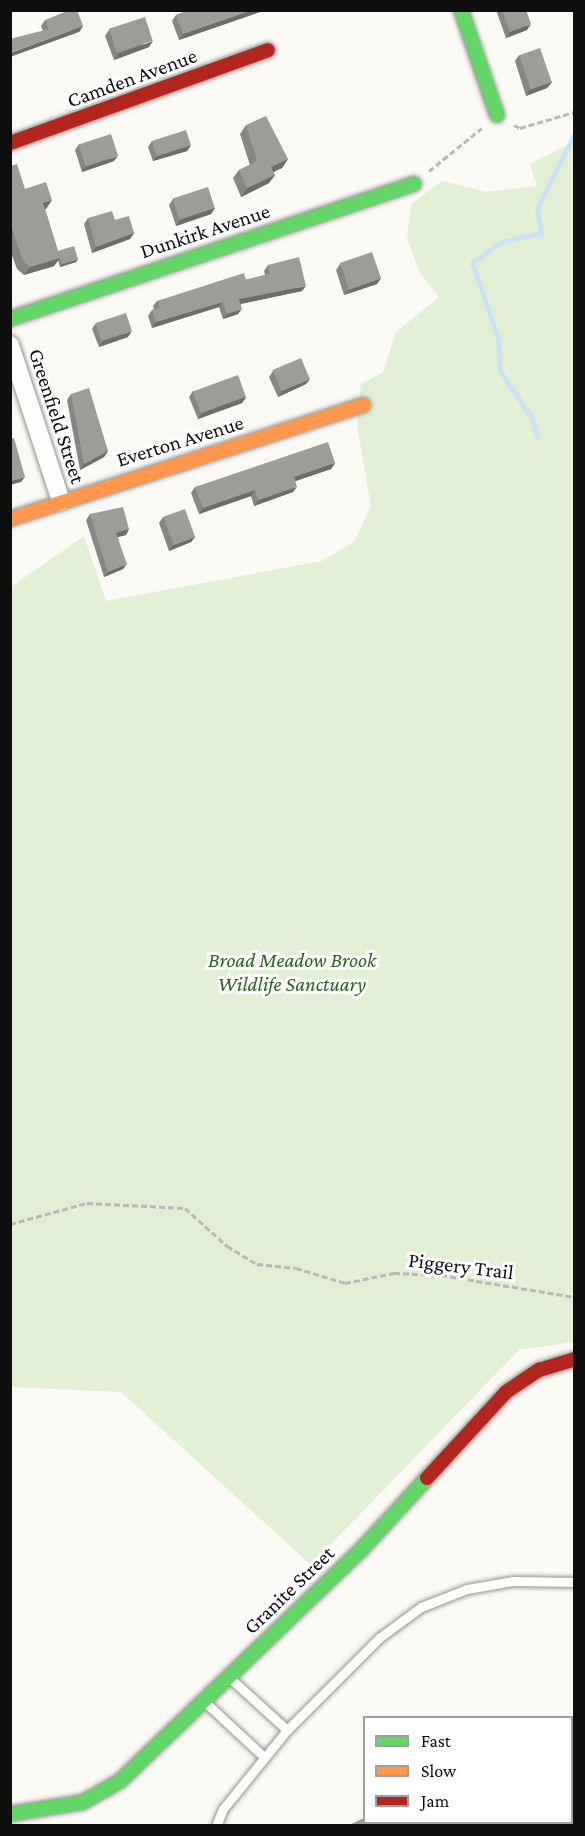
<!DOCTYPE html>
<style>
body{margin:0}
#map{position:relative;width:585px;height:1836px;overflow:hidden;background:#faf9f4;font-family:"Crimson Pro",serif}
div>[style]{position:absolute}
.green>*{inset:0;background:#e3efd5}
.stream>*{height:5px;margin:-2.5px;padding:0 2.5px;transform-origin:2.5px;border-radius:2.5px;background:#cce3f2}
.path>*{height:3px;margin-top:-1.5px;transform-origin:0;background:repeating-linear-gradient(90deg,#b8b8b7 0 6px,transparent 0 9px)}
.roads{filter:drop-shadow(0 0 2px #949492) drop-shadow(0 0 2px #949492)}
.lane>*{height:9px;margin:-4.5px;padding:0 4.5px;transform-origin:4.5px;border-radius:4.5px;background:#fefefd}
.street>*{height:18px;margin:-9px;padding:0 9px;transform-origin:9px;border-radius:9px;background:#fefefd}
.fast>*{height:14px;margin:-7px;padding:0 7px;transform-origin:7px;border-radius:7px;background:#63d668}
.slow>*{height:14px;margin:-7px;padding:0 7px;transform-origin:7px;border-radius:7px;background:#ff974d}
.jam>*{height:14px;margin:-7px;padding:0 7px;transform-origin:7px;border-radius:7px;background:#b3261e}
.wall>*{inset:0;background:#888684}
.shaded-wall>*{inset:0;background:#6f6d6b}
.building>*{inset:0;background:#9e9c99;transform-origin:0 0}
span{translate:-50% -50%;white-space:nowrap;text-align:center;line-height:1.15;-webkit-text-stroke:6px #fff;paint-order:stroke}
.street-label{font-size:21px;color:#0e0e0e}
.park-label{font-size:21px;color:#2e6023;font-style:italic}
.frame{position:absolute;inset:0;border:12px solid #0e0e0e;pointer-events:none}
.legend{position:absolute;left:363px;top:1716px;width:210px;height:108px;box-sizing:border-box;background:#fff;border:2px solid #9f9f9f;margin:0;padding:8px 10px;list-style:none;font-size:18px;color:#0e0e0e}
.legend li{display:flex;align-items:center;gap:12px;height:30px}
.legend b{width:30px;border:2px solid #9f9f9f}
</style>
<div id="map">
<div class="green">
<div style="clip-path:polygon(574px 142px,574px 1342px,519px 1350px,311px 1565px,121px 1392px,11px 1387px,11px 587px,84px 536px,106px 601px,322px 561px,354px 542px,371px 506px,357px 425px,361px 384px,383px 372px,396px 332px,439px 297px,420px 273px,407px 238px,411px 204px,442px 181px,486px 192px,537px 186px,530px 164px)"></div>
</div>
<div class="stream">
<div style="left:537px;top:436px;width:19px;rotate:-106deg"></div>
<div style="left:532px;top:418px;width:57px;rotate:-124.2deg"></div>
<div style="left:500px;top:371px;width:33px;rotate:-93deg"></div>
<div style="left:498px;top:338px;width:79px;rotate:-109.1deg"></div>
<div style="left:472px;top:263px;width:36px;rotate:-36deg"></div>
<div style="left:501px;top:242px;width:41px;rotate:-12.7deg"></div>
<div style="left:541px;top:233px;width:25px;rotate:-99deg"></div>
<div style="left:537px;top:208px;width:83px;rotate:-63.4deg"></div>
</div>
<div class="path">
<div style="left:514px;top:125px;width:7px;rotate:27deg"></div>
<div style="left:520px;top:128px;width:56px;rotate:-16.5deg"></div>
<div style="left:429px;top:171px;width:68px;rotate:-39.1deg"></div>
<div style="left:10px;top:1224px;width:80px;rotate:-15.3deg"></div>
<div style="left:87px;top:1203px;width:98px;rotate:2.9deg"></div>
<div style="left:185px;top:1208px;width:57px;rotate:42.1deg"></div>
<div style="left:227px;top:1246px;width:35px;rotate:31deg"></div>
<div style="left:257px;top:1264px;width:39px;rotate:6deg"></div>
<div style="left:296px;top:1268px;width:51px;rotate:17deg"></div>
<div style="left:345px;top:1283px;width:50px;rotate:-11.5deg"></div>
<div style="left:394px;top:1273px;width:47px;rotate:2.4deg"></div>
<div style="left:441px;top:1275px;width:135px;rotate:9.4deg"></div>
<div style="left:572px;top:1816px;width:2px;rotate:-27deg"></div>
<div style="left:515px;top:1822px;width:4px;rotate:76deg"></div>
<div style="left:549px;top:1826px;width:8px;rotate:-30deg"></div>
</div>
<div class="roads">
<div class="lane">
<div style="left:231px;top:1679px;width:76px;rotate:42.3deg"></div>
<div style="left:205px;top:1702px;width:81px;rotate:43deg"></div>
<div style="left:216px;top:1826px;width:18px;rotate:-68deg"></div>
<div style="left:223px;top:1809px;width:102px;rotate:-51deg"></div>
<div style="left:287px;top:1730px;width:130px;rotate:-45deg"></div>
<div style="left:379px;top:1638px;width:52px;rotate:-36.4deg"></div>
<div style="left:421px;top:1607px;width:49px;rotate:-21.4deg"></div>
<div style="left:467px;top:1589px;width:47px;rotate:-9.9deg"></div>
<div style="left:513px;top:1581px;width:61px;rotate:0.9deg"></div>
</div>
<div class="street">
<div style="left:10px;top:345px;width:164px;rotate:71.9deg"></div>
</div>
<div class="fast">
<div style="left:461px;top:10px;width:111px;rotate:71.1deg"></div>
<div style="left:10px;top:319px;width:426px;rotate:-18.5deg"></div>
<div style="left:10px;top:1814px;width:74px;rotate:-9.3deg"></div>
<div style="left:83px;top:1802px;width:43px;rotate:-29.6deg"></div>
<div style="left:120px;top:1781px;width:334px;rotate:-43.8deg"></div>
<div style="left:361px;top:1550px;width:98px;rotate:-47.5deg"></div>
</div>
<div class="slow">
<div style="left:10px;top:519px;width:371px;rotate:-17.9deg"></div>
</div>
<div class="jam">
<div style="left:10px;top:143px;width:274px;rotate:-19.8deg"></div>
<div style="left:427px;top:1478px;width:117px;rotate:-47.4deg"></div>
<div style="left:506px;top:1392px;width:40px;rotate:-34deg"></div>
<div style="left:539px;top:1370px;width:37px;rotate:-17deg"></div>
</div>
</div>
<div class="wall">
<div style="clip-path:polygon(190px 10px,262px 10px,260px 12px,179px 40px,172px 21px,176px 15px)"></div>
<div style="clip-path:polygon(496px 10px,526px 10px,527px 30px,506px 38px)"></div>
<div style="clip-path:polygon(45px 20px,83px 26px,79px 32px,43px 31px,41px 26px)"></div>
<div style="clip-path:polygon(109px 30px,149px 47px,114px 60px,105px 36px)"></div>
<div style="clip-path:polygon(519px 55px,552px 82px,547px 88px,526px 96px,515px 61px)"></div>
<div style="clip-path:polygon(246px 125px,288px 159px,282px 168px,273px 172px,275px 175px,269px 183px,241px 197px,233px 178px,239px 170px,250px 165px,240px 134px)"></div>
<div style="clip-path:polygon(152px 141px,191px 145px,187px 151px,153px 161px,148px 147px)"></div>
<div style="clip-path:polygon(79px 144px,114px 161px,82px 172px,75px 150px)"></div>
<div style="clip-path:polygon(10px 166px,25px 189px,52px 200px,45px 209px,58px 251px,78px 259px,76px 262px,60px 267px,58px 260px,54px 266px,24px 275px,17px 269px,10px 250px)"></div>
<div style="clip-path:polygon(173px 199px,215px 208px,211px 214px,176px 226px,169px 205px)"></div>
<div style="clip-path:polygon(88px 218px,115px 220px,134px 233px,130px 239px,92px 253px,84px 224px)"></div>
<div style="clip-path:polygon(340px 264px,381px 278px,377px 284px,344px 295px,336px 270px)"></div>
<div style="clip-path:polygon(268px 265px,302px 291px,241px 304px,238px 314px,223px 319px,219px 307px,152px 328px,148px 316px,152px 310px,154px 309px,153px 306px,157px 301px,265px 275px,264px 271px)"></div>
<div style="clip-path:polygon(96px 323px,128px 337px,99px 347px,92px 329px)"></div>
<div style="clip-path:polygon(273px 371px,310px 379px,306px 384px,278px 397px,269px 377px)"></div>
<div style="clip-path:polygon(193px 391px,246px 397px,242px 403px,198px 419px,189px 397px)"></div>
<div style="clip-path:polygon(71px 394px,108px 451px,104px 457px,80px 470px,67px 400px)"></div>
<div style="clip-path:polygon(335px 463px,331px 469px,295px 481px,293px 492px,254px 506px,251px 496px,199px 514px,191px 493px,195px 487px)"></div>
<div style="clip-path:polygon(90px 514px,129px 529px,126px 535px,118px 537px,123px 569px,104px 577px,86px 520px)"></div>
<div style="clip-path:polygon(163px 517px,195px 537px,191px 542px,169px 551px,159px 523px)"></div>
</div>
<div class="shaded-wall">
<div style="clip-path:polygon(253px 10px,262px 10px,260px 12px,179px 40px,183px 34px)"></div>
<div style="clip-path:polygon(531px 24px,527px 30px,506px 38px,510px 32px)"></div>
<div style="clip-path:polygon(83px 26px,79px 32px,10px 57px,10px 53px)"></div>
<div style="clip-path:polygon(153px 41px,149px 47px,114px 60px,118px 54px)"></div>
<div style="clip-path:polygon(552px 82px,547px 88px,526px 96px,530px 90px)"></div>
<div style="clip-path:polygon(191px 145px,187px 151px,153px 161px,157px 156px)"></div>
<div style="clip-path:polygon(118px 156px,114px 161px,82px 172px,86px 166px)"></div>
<div style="clip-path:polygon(288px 159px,282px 168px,265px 176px,271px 167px)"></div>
<div style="clip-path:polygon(275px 175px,269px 183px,241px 197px,247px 188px)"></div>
<div style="clip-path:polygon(52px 200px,46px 209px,37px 211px,43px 203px)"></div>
<div style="clip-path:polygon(215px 208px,211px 214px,176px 226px,180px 220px)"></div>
<div style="clip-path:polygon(134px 233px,130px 239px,92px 253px,96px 247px)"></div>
<div style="clip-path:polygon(60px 258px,54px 266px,24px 275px,30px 267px)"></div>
<div style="clip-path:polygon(78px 259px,76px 262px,60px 267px,62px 264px)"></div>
<div style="clip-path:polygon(381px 278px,377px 284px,344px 295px,349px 290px)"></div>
<div style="clip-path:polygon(306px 286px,302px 291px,235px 305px,239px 299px)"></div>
<div style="clip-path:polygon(223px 302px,219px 307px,152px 328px,156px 322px)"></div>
<div style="clip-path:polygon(242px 309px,238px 314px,223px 319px,227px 314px)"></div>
<div style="clip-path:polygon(132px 331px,128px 337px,99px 347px,103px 341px)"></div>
<div style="clip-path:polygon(310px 379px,306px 384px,278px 397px,282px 391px)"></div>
<div style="clip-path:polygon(246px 397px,242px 403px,198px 419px,202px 413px)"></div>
<div style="clip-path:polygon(108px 451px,104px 457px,80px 470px,84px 464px)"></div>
<div style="clip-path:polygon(335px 463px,331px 469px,290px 483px,294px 477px)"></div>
<div style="clip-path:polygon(25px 477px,21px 482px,10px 485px,10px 481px)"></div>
<div style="clip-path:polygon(297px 487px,293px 492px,254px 506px,258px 500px)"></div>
<div style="clip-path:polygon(255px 490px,251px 496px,199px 514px,203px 508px)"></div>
<div style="clip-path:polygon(129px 529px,126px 535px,113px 538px,116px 533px)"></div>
<div style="clip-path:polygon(195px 537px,191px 542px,169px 551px,173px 545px)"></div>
<div style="clip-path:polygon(127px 564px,123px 569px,104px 577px,108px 572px)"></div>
<div style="clip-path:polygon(574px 1776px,574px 1784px,572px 1785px,572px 1777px)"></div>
<div style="clip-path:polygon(462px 1822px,481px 1822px,473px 1826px,455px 1826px)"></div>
</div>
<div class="building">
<div style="clip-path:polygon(70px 10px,77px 10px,83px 26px,10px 53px,10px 39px,49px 29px,45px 20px)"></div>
<div style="clip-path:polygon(190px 10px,253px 10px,183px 34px,176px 15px)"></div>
<div style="clip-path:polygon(502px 10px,526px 10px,531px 24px,510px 32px)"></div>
<div style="left:145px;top:17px;width:25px;height:38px;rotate:72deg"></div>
<div style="left:540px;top:48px;width:36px;height:22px;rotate:71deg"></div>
<div style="clip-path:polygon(266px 116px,288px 159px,271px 167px,275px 175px,247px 188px,239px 170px,257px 161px,246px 125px)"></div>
<div style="left:186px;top:130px;width:16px;height:36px;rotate:72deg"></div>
<div style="left:111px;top:134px;width:23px;height:34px;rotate:72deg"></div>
<div style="clip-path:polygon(17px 164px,25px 189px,46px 182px,52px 200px,43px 203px,60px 258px,30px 267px,23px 261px,10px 222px,10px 166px)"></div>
<div style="left:208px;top:187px;width:22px;height:37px;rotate:72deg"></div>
<div style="clip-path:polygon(112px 211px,115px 220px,129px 216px,134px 233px,96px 247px,88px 218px)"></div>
<div style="left:74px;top:246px;width:14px;height:17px;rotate:73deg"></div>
<div style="left:372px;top:252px;width:28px;height:34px;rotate:71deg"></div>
<div style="clip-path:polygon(299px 257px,306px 286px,239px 299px,242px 309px,227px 314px,223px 302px,156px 322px,152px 310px,160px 308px,157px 301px,244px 273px,246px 280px,270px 274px,268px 265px)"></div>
<div style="left:126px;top:313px;width:19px;height:32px;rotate:72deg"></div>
<div style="left:301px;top:358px;width:23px;height:31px;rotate:67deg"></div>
<div style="left:238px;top:375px;width:23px;height:48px;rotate:70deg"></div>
<div style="clip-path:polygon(89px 388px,108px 451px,84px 464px,71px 394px)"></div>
<div style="clip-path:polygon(14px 438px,25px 477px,10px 481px,10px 439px)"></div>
<div style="clip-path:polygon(328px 442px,335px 463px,294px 477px,297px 487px,258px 500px,255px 490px,203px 508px,195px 487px)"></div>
<div style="clip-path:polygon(123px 507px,129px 529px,116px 533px,127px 564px,108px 572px,90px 514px)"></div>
<div style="left:185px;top:509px;width:30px;height:23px;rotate:70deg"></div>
<div style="clip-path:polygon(574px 1716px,574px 1776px,572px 1777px,572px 1718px,570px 1718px)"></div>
<div style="clip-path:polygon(364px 1818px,364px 1822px,462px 1822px,455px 1826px,347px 1826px)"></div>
</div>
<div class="street-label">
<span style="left:132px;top:78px;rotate:-20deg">Camden Avenue</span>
<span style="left:205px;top:231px;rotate:-18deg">Dunkirk Avenue</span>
<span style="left:57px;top:416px;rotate:72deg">Greenfield Street</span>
<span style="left:180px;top:441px;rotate:-17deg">Everton Avenue</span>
<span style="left:461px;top:1266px;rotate:7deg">Piggery Trail</span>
<span style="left:289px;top:1590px;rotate:-44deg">Granite Street</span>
</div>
<div class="park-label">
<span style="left:292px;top:972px">Broad Meadow Brook<br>Wildlife Sanctuary</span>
</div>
<div class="frame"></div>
<ul class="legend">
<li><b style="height:8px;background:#63d668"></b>Fast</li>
<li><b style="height:8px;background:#ff974d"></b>Slow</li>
<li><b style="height:8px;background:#b3261e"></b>Jam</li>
</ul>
</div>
